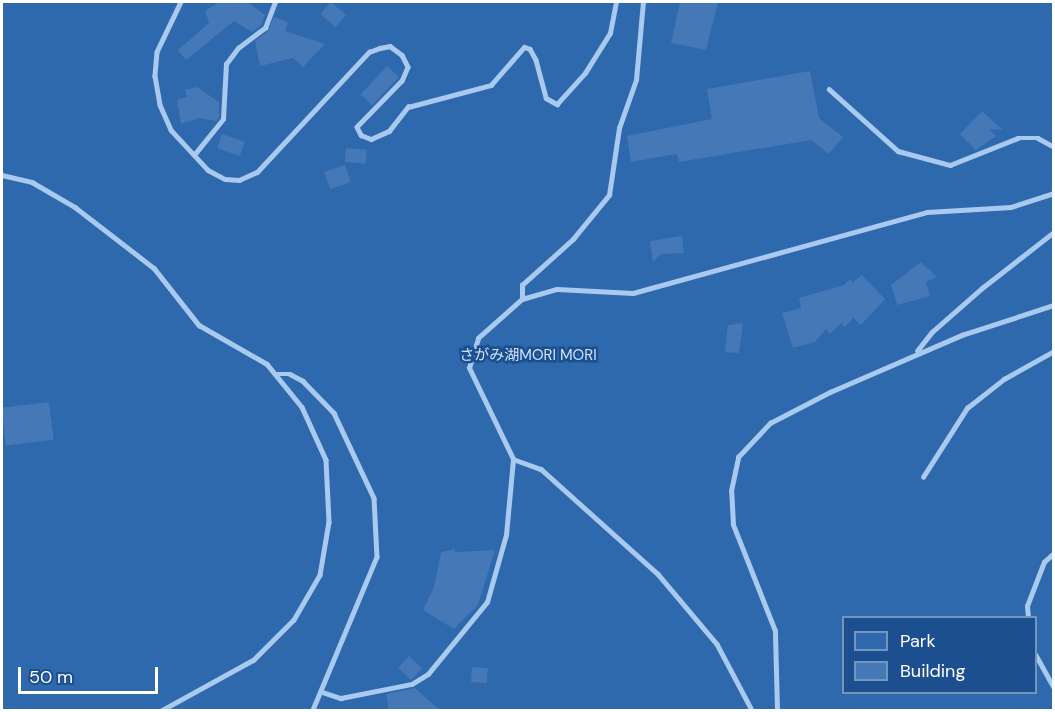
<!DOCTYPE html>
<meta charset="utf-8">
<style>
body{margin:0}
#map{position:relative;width:1055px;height:712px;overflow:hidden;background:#1b4f8f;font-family:"DM Sans","Noto Sans JP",sans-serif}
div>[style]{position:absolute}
.green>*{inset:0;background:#2e69ad}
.building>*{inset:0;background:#4478b7;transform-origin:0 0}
.lane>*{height:4.5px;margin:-2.25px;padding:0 2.25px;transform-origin:2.25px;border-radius:2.25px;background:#a9c9ee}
span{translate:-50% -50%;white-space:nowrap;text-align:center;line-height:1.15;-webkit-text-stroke:5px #1b4f8f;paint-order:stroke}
.park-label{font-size:15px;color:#cfe3fa}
.frame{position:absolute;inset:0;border:3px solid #fff;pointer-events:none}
.legend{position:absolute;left:842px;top:616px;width:195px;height:78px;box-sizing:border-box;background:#1b4f8f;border:2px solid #7695bc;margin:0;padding:8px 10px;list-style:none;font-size:18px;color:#fff}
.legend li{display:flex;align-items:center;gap:12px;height:30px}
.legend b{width:30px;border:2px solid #7695bc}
.scale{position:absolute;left:18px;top:667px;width:140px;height:27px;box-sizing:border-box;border:3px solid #fff;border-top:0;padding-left:8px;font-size:18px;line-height:21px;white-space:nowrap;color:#fff;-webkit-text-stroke:4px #1b4f8f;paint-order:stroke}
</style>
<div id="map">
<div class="green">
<div style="clip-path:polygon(evenodd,2px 2px,1053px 2px,1053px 710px,2px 710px,2px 2px,844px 618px,1036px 618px,1036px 692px,844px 692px,844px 618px)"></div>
</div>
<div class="building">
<div style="clip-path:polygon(219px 2px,247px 2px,265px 15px,261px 25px,252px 32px,234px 21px,186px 60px,178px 50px,209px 23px,205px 11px)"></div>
<div style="left:331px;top:2px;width:20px;height:16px;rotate:41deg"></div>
<div style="clip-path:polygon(680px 2px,718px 2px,706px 50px,671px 43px)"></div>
<div style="clip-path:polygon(274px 17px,288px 22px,285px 31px,325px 44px,303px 67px,293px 58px,260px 66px,255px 41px,268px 31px)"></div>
<div style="left:387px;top:66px;width:16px;height:39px;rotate:43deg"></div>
<div style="clip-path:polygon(810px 71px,819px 118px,843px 137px,829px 154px,811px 140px,679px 162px,677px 154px,631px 162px,627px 136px,712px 119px,707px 89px)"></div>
<div style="clip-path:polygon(197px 87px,219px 102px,219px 117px,216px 121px,199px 118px,181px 124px,177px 100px,187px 97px,185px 90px)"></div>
<div style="clip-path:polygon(982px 111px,1003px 130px,989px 129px,996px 136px,976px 150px,960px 134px)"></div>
<div style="left:222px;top:134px;width:24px;height:15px;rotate:19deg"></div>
<div style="left:346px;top:148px;width:21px;height:14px;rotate:5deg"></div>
<div style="left:345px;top:165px;width:18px;height:22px;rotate:71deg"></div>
<div style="clip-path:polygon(682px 236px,684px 253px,661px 254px,653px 262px,650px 241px)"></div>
<div style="clip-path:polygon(921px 262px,937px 277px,926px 282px,930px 296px,897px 305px,891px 285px)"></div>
<div style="clip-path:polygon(862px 275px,885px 299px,861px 325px,853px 318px,845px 327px,841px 323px,830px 334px,826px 329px,815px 342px,793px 348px,782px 313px,801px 308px,799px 298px,844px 285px,850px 279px,853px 282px)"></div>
<div style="clip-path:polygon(743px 323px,739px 353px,725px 352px,728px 325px)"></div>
<div style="left:49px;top:402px;width:38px;height:48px;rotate:83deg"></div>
<div style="clip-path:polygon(455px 549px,455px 552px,495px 550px,478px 605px,454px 629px,423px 610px,434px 587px,441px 552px)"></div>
<div style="left:409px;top:656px;width:18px;height:16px;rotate:43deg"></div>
<div style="left:472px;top:667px;width:16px;height:15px;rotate:4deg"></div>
<div style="clip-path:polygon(415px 688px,441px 711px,389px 711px,386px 694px)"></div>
</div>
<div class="lane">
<div style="left:181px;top:2px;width:55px;rotate:115.6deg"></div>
<div style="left:157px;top:52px;width:24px;rotate:95deg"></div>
<div style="left:155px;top:76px;width:29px;rotate:80deg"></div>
<div style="left:160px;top:105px;width:27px;rotate:66deg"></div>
<div style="left:171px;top:130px;width:54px;rotate:47.2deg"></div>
<div style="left:208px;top:170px;width:19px;rotate:28deg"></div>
<div style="left:225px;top:179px;width:14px;rotate:4deg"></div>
<div style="left:239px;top:180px;width:20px;rotate:-24deg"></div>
<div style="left:257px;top:172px;width:164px;rotate:-47deg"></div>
<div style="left:369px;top:52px;width:12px;rotate:-20deg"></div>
<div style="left:380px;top:48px;width:10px;rotate:-11deg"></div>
<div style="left:390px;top:46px;width:15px;rotate:37deg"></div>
<div style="left:402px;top:55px;width:13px;rotate:63deg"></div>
<div style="left:408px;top:67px;width:15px;rotate:113deg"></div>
<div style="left:402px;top:81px;width:64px;rotate:134.4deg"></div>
<div style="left:357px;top:127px;width:9px;rotate:63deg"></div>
<div style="left:361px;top:135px;width:11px;rotate:22deg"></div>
<div style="left:371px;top:139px;width:20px;rotate:-24deg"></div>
<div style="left:389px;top:131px;width:31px;rotate:-52deg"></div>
<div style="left:408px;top:107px;width:86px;rotate:-14.8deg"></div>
<div style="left:491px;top:85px;width:50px;rotate:-49deg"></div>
<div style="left:524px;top:47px;width:6px;rotate:18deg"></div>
<div style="left:530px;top:49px;width:13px;rotate:61deg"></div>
<div style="left:536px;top:60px;width:39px;rotate:75deg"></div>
<div style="left:546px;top:98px;width:13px;rotate:29deg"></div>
<div style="left:557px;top:104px;width:42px;rotate:-47.9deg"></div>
<div style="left:585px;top:73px;width:47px;rotate:-58deg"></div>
<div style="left:610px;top:33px;width:32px;rotate:-79deg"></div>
<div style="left:829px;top:89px;width:93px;rotate:41.9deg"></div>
<div style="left:898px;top:151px;width:54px;rotate:15.1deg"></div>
<div style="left:950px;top:165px;width:73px;rotate:-21.7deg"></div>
<div style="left:1018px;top:138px;width:20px"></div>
<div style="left:1038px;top:138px;width:18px;rotate:29deg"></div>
<div style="left:194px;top:155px;width:46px;rotate:-51.1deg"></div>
<div style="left:223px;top:119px;width:55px;rotate:-86.9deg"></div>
<div style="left:226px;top:64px;width:20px;rotate:-53deg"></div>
<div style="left:238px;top:48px;width:34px;rotate:-37deg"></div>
<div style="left:265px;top:28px;width:28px;rotate:-69deg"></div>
<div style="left:2px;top:175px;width:31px;rotate:13deg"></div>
<div style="left:32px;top:182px;width:50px;rotate:30.2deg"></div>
<div style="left:75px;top:207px;width:100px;rotate:37.7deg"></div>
<div style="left:154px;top:268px;width:73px;rotate:51.7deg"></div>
<div style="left:199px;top:325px;width:78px;rotate:29.8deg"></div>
<div style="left:267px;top:364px;width:55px;rotate:50.9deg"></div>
<div style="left:302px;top:407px;width:58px;rotate:65.6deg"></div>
<div style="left:326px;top:460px;width:62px;rotate:87.2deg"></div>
<div style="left:329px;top:522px;width:54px;rotate:99.6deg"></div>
<div style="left:320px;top:575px;width:52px;rotate:120deg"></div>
<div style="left:294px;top:620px;width:57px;rotate:135deg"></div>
<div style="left:254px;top:660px;width:104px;rotate:151.2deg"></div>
<div style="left:522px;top:299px;width:14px;rotate:-90deg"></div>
<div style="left:522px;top:285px;width:69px;rotate:-42deg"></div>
<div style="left:573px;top:239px;width:57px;rotate:-50.7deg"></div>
<div style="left:609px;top:195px;width:68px;rotate:-81.5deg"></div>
<div style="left:619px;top:128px;width:51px;rotate:-70.5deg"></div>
<div style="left:636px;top:80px;width:78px;rotate:-84.9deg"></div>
<div style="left:917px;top:351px;width:24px;rotate:-52deg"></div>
<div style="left:932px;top:332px;width:67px;rotate:-41.3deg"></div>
<div style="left:982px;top:288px;width:91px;rotate:-37.9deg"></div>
<div style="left:275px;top:374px;width:15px"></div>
<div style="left:290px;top:374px;width:15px;rotate:28deg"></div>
<div style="left:303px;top:381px;width:45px;rotate:45.9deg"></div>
<div style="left:334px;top:413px;width:94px;rotate:64.8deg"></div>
<div style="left:374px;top:498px;width:59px;rotate:87.1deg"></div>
<div style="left:377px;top:557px;width:166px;rotate:112.7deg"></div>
<div style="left:513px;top:459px;width:30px;rotate:20deg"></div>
<div style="left:541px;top:469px;width:157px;rotate:41.9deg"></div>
<div style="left:658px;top:574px;width:92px;rotate:49.9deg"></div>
<div style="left:717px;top:644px;width:75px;rotate:62.1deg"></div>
<div style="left:923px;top:477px;width:82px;rotate:-57.5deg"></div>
<div style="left:967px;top:408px;width:47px;rotate:-38.1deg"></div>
<div style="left:1004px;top:379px;width:57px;rotate:-29.2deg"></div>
<div style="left:1028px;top:618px;width:12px;rotate:-95deg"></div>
<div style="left:1027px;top:606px;width:47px;rotate:-68.9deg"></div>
<div style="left:1044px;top:562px;width:13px;rotate:-42deg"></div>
<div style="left:1036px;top:655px;width:37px;rotate:61deg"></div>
<div style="left:322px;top:692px;width:20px;rotate:18deg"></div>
<div style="left:341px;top:698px;width:72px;rotate:-11.2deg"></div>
<div style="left:412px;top:684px;width:19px;rotate:-32deg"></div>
<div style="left:428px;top:674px;width:93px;rotate:-50.7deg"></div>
<div style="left:487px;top:602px;width:70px;rotate:-74.2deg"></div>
<div style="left:506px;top:535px;width:76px;rotate:-84.7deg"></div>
<div style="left:513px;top:459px;width:101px;rotate:-115.8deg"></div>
<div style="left:469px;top:368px;width:31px;rotate:-73deg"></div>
<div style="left:478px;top:338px;width:59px;rotate:-41.6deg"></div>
<div style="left:522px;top:299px;width:36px;rotate:-16deg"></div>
<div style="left:557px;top:289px;width:76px;rotate:3deg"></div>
<div style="left:633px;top:293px;width:305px;rotate:-15.4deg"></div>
<div style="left:927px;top:212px;width:84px;rotate:-3.4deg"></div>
<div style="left:1011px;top:207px;width:45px;rotate:-18deg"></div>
<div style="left:777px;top:710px;width:79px;rotate:-91.5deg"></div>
<div style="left:775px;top:631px;width:114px;rotate:-111.6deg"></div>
<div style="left:733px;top:525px;width:34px;rotate:-93deg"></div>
<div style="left:731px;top:491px;width:35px;rotate:-78deg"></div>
<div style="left:738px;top:457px;width:47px;rotate:-46.7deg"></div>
<div style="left:770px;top:423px;width:68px;rotate:-27.3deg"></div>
<div style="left:830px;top:392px;width:144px;rotate:-23.4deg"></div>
<div style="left:962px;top:335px;width:97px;rotate:-18.1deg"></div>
</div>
<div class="park-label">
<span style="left:528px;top:356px">さがみ湖MORI MORI</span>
</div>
<div class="frame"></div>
<ul class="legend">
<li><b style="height:16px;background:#2e69ad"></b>Park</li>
<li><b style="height:16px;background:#4478b7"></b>Building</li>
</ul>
<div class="scale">50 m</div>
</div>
